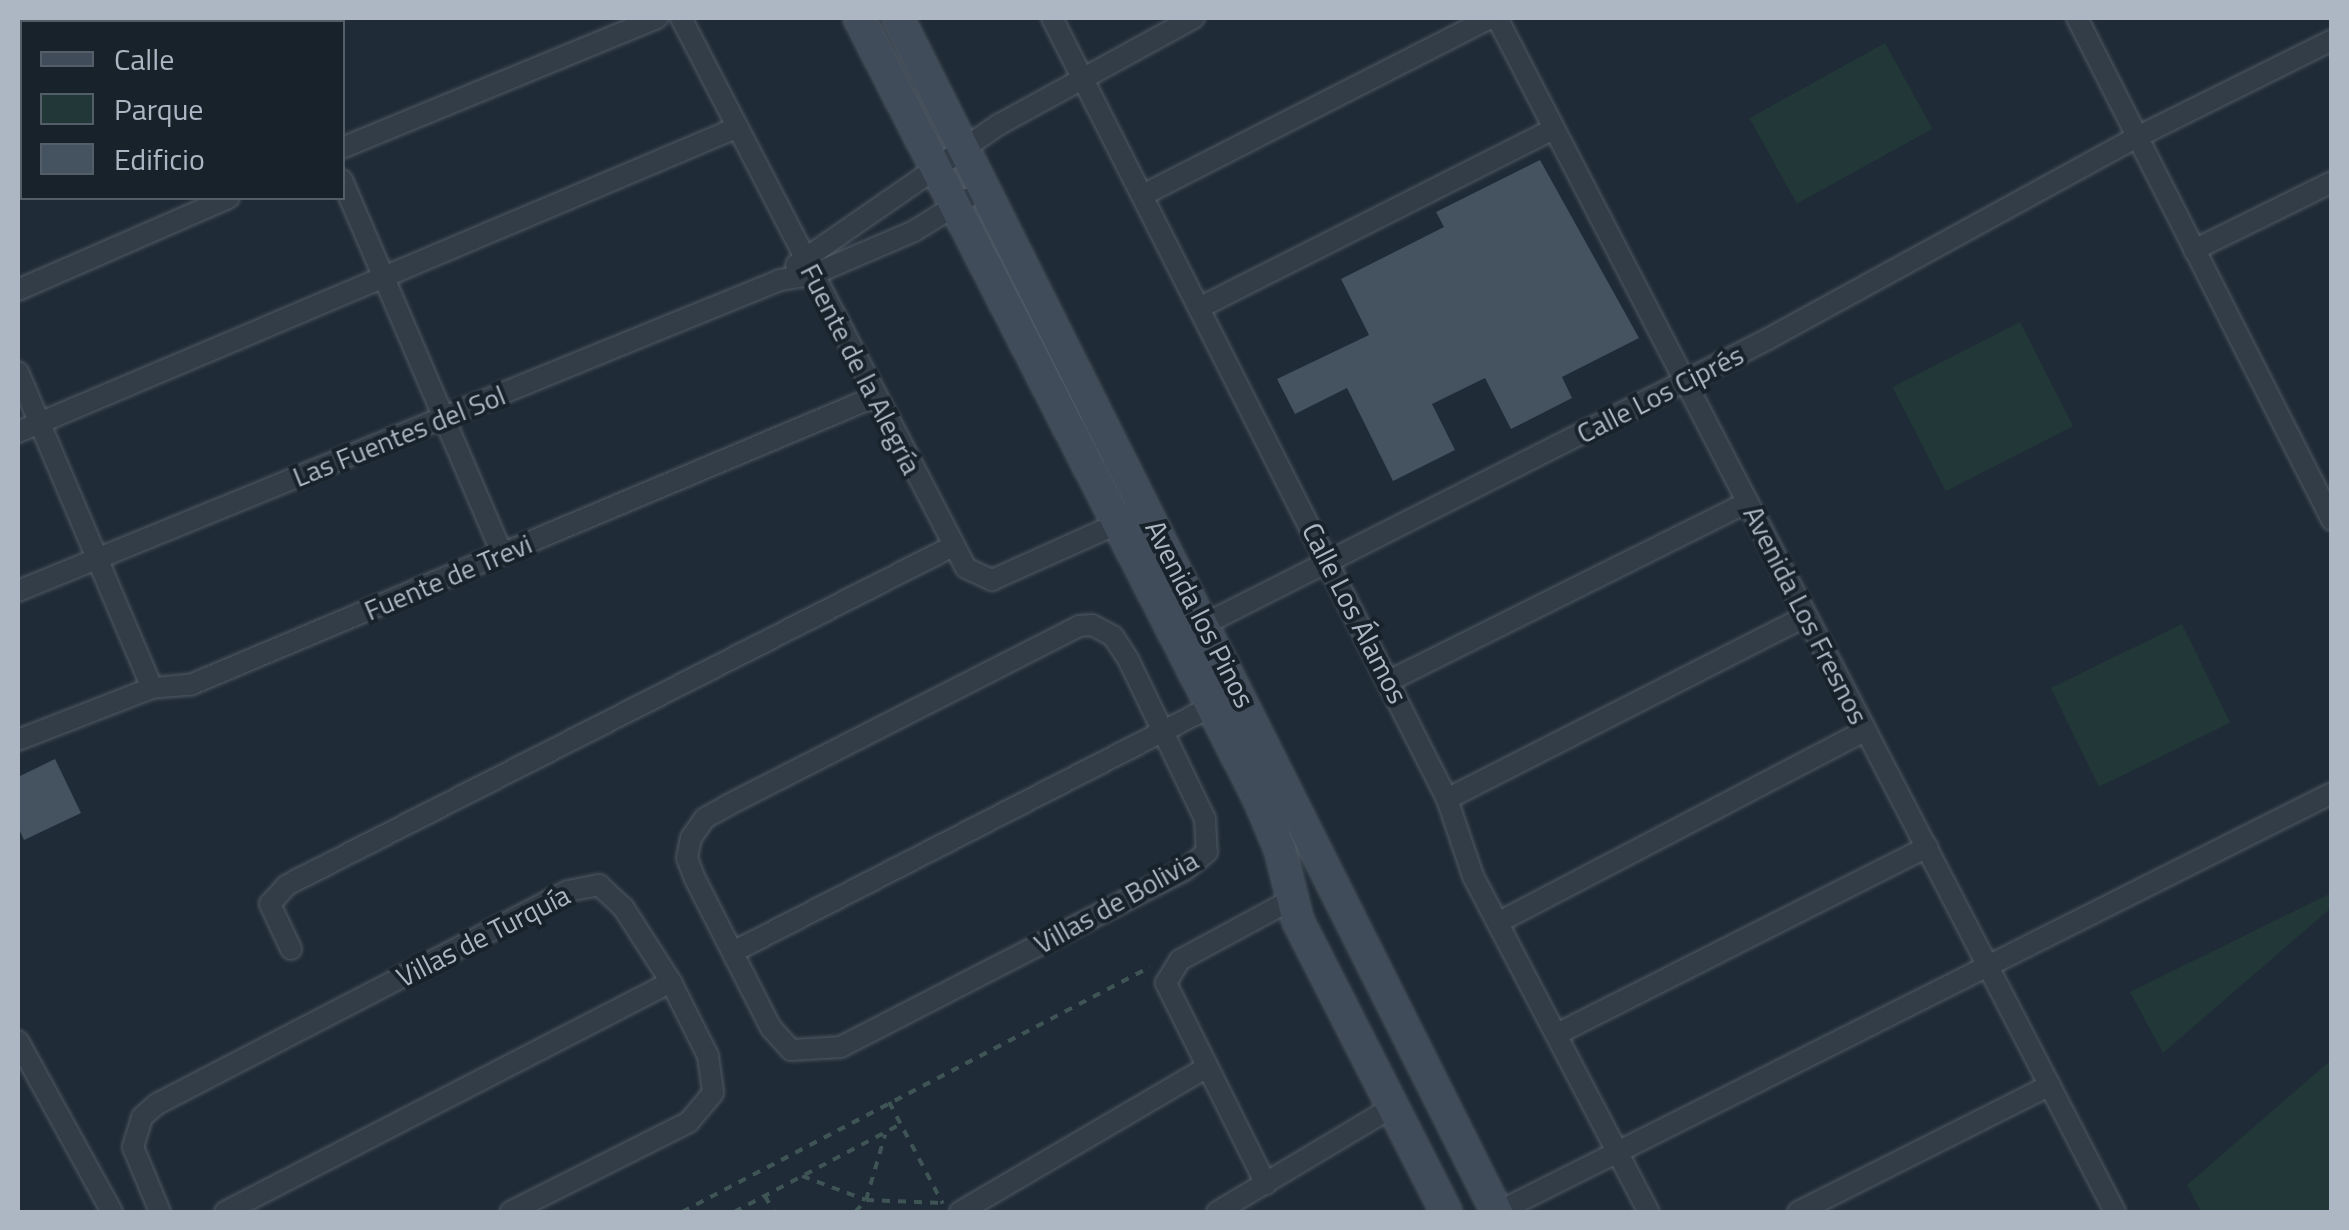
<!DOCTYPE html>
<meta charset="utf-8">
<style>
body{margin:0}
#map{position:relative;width:2349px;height:1230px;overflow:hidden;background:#1f2b36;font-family:"Titillium Web",sans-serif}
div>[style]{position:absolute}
.green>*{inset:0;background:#223838;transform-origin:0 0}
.building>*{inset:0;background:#455260}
.path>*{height:4px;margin-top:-2px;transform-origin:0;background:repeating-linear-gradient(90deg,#3f5455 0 8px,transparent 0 16px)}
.roads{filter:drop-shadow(0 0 2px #505a65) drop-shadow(0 0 2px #505a65)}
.street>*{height:20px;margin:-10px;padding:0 10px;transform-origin:10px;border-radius:10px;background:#333d47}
.secondary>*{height:30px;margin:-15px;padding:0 15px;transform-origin:15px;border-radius:15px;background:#414c5a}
span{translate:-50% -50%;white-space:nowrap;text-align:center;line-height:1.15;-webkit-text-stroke:8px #18222b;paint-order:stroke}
.street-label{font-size:28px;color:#adb7c4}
.frame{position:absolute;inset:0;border:20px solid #adb7c4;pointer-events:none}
.legend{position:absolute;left:20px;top:20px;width:325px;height:180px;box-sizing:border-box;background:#18222b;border:2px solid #545e68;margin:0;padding:12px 18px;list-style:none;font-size:30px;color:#adb7c4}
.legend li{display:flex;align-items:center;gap:20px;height:50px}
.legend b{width:50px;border:2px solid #545e68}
</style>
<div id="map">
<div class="green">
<div style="left:1885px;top:43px;width:98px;height:155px;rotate:61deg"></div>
<div style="left:2020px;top:322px;width:117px;height:143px;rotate:63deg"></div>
<div style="left:2182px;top:624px;width:110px;height:146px;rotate:64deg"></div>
<div style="clip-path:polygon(2331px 893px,2331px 908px,2163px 1053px,2130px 992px)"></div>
<div style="clip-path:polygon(2331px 1060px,2331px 1212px,2201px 1212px,2187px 1185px)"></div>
</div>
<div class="building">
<div style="clip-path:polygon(1540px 160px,1639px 338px,1562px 377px,1572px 398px,1511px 429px,1485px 378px,1432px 404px,1455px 450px,1393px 481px,1347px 388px,1295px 414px,1277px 379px,1369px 335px,1341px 279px,1444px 227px,1436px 212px)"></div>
<div style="clip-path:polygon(55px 759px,81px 813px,24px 840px,18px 827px,18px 777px)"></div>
</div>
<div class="path">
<div style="left:889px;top:1102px;width:115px;rotate:62.1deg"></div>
<div style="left:802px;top:1176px;width:68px;rotate:20.6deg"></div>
<div style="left:866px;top:1200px;width:77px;rotate:2.2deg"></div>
<div style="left:765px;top:1196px;width:18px;rotate:61deg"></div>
<div style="left:682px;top:1212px;width:528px;rotate:-27.63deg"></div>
<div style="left:734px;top:1212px;width:187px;rotate:-27.8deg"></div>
<div style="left:855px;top:1212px;width:16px;rotate:-47deg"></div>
<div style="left:866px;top:1200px;width:68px;rotate:-73.7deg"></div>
</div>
<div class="roads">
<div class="street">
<div style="left:214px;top:18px;width:5px;rotate:53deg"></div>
<div style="left:681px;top:18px;width:619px;rotate:62.61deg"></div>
<div style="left:966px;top:568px;width:29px;rotate:25deg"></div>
<div style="left:992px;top:580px;width:139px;rotate:-24.2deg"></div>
<div style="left:1052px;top:18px;width:875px;rotate:63.17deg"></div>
<div style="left:1447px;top:799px;width:81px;rotate:71.3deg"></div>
<div style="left:1473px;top:876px;width:379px;rotate:62.4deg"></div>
<div style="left:1497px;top:18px;width:1344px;rotate:62.63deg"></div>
<div style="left:2077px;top:18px;width:563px;rotate:63.07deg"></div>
<div style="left:292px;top:22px;width:13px;rotate:-18deg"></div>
<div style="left:342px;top:148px;width:341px;rotate:-22.4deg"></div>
<div style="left:342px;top:180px;width:407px;rotate:66.8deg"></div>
<div style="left:1143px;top:195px;width:390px;rotate:-27deg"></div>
<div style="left:2194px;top:250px;width:154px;rotate:-26.2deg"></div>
<div style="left:796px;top:265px;width:248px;rotate:-34.7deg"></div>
<div style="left:1000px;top:124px;width:221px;rotate:-28.7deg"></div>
<div style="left:18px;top:290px;width:230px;rotate:-23.6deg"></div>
<div style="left:1201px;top:307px;width:394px;rotate:-26.8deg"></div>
<div style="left:18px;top:372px;width:343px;rotate:67deg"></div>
<div style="left:18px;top:432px;width:780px;rotate:-22.95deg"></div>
<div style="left:18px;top:591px;width:823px;rotate:-22.2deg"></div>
<div style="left:780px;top:280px;width:32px;rotate:-9deg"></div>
<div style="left:812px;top:275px;width:111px;rotate:-23.3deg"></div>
<div style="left:914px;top:231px;width:61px;rotate:-31.6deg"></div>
<div style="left:1092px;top:625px;width:24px;rotate:28deg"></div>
<div style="left:1113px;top:636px;width:27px;rotate:57deg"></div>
<div style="left:1128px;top:659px;width:178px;rotate:64.3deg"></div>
<div style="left:1205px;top:819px;width:33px;rotate:87deg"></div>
<div style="left:1207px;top:852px;width:28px;rotate:141deg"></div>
<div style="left:1185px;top:870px;width:387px;rotate:152.8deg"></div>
<div style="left:841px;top:1047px;width:50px;rotate:176.6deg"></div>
<div style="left:791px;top:1050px;width:30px;rotate:-132deg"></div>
<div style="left:771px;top:1028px;width:167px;rotate:-117deg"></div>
<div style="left:695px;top:879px;width:22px;rotate:-111deg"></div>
<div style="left:687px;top:858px;width:20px;rotate:-79deg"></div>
<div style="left:691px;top:838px;width:24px;rotate:-55deg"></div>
<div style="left:705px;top:818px;width:26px;rotate:-29deg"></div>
<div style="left:728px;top:805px;width:394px;rotate:-27deg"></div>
<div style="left:1079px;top:626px;width:13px;rotate:-4deg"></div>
<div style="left:1193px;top:630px;width:644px;rotate:-26.84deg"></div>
<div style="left:1768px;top:339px;width:421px;rotate:-28.7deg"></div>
<div style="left:2137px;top:137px;width:218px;rotate:-26.4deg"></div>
<div style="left:1389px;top:681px;width:401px;rotate:-26.5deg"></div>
<div style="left:18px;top:740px;width:144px;rotate:-21.2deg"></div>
<div style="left:152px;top:688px;width:38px;rotate:-5deg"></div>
<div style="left:190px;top:685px;width:742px;rotate:-22.83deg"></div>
<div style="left:1447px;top:799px;width:403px;rotate:-27deg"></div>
<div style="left:1499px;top:922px;width:413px;rotate:-27.6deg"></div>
<div style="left:291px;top:949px;width:50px;rotate:-115deg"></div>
<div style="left:270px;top:904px;width:25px;rotate:-48deg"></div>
<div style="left:287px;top:885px;width:747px;rotate:-26.98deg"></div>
<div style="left:733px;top:952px;width:547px;rotate:-27.17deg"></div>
<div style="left:1557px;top:1034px;width:415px;rotate:-26.8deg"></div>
<div style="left:18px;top:1041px;width:195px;rotate:61.2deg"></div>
<div style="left:1266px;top:1184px;width:225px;rotate:-116.5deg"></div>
<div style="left:1166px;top:983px;width:27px;rotate:-59deg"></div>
<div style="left:1180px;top:960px;width:126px;rotate:-28.4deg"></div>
<div style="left:160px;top:1212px;width:70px;rotate:-112.6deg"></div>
<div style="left:133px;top:1147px;width:31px;rotate:-73deg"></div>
<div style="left:142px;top:1117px;width:20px;rotate:-41deg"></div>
<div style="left:157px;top:1104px;width:463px;rotate:-27.4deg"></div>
<div style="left:568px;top:891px;width:32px;rotate:-11deg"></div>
<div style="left:599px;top:885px;width:33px;rotate:43deg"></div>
<div style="left:623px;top:907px;width:89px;rotate:57.4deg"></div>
<div style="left:671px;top:982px;width:83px;rotate:63.4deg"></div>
<div style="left:708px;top:1056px;width:37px;rotate:82deg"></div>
<div style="left:713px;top:1093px;width:38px;rotate:130deg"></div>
<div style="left:689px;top:1122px;width:200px;rotate:153.3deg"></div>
<div style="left:225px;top:1212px;width:502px;rotate:-27.28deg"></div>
<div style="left:960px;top:1212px;width:283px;rotate:-30.4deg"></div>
<div style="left:1217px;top:1212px;width:206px;rotate:-30.9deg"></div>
<div style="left:1498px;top:1212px;width:933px;rotate:-26.67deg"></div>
<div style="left:1798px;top:1212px;width:282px;rotate:-26.7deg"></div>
</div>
<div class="secondary">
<div style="left:859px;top:18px;width:875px;rotate:62.88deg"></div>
<div style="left:1258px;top:797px;width:56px;rotate:67.1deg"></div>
<div style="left:1280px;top:849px;width:74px;rotate:76deg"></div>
<div style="left:1298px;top:921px;width:326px;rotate:63deg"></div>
<div style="left:898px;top:18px;width:1336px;rotate:63.36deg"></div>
</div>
</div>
<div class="street-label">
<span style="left:861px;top:369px;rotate:63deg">Fuente de la Alegría</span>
<span style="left:1660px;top:394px;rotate:-27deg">Calle Los Ciprés</span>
<span style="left:399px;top:436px;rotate:-22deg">Las Fuentes del Sol</span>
<span style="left:448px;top:577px;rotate:-23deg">Fuente de Trevi</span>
<span style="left:1355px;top:613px;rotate:63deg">Calle Los Álamos</span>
<span style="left:1200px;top:614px;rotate:63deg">Avenida los Pinos</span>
<span style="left:1806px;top:615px;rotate:63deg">Avenida Los Fresnos</span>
<span style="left:1116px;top:902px;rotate:-29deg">Villas de Bolivia</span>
<span style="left:483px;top:936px;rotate:-27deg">Villas de Turquía</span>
</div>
<div class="frame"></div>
<ul class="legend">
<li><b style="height:12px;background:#414c5a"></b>Calle</li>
<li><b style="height:28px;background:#223838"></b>Parque</li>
<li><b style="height:28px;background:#455260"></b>Edificio</li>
</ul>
</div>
